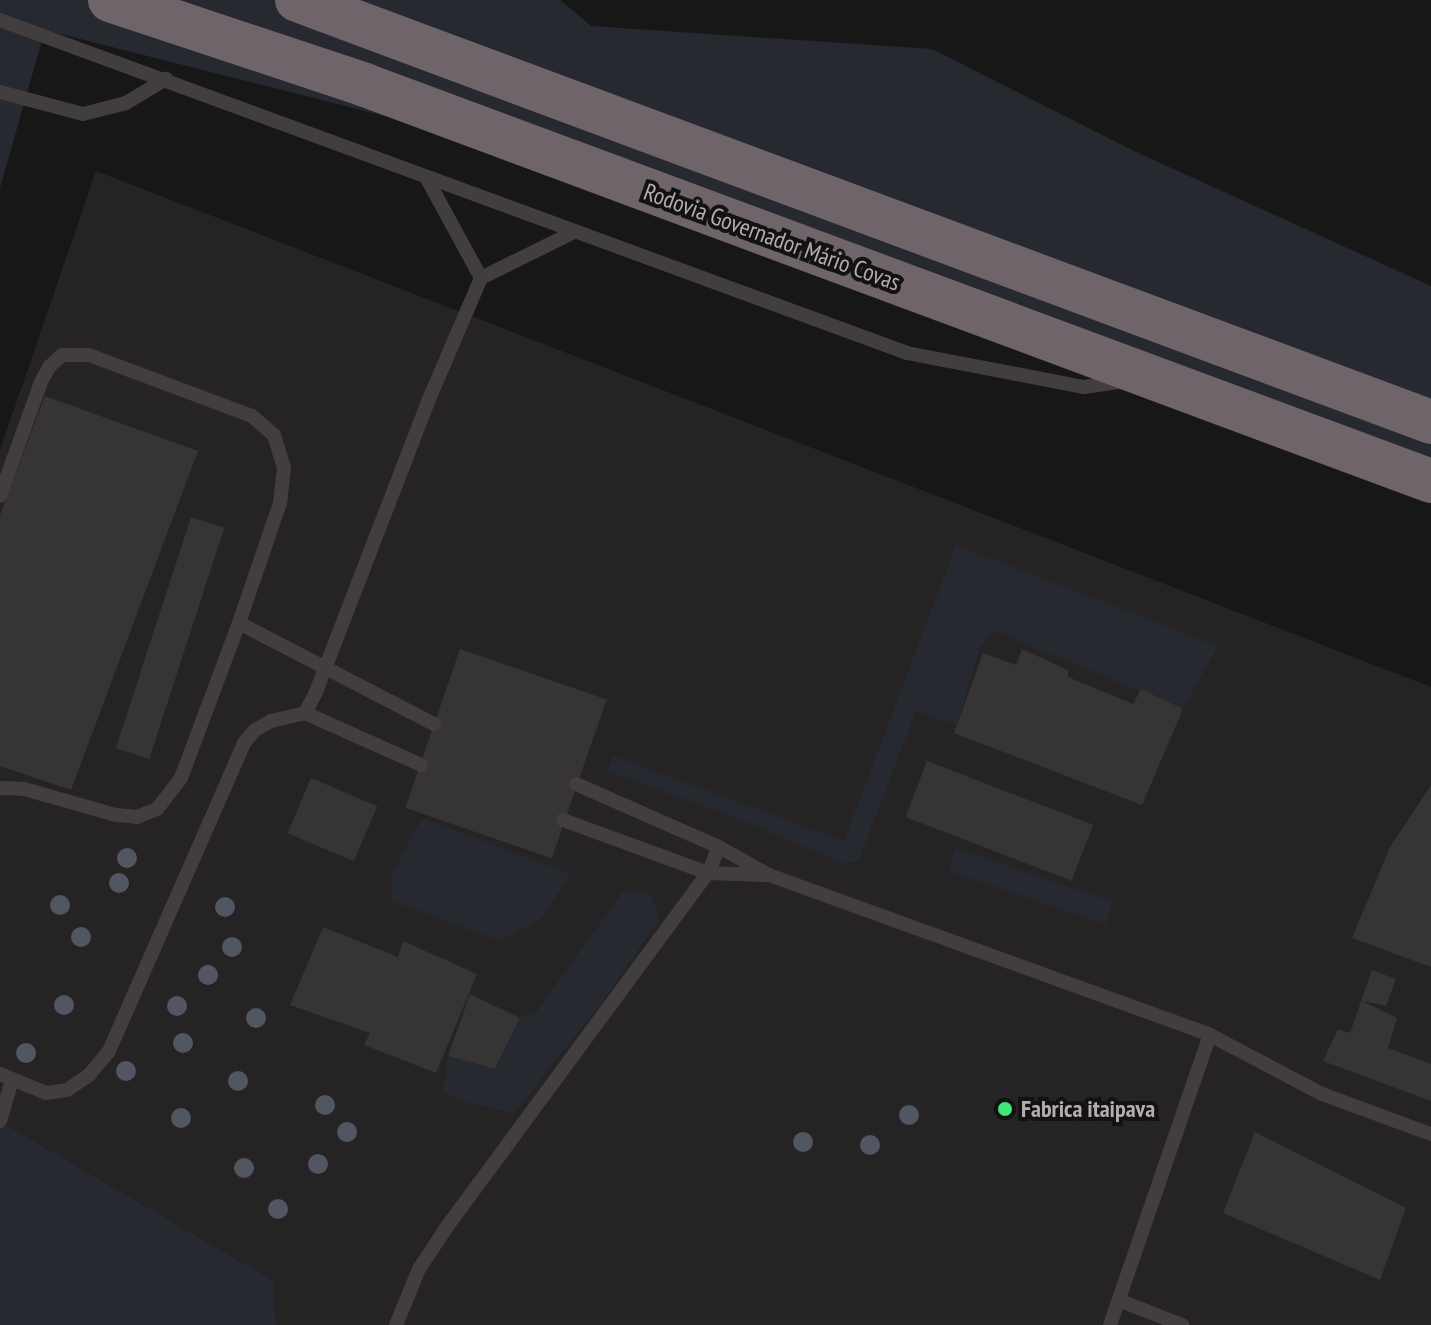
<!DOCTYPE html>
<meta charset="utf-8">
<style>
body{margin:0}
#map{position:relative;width:1431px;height:1325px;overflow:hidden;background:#181717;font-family:"PT Sans Narrow",sans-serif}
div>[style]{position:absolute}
.built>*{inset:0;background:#252323}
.green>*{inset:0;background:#272930;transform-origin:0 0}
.building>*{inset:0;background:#373435;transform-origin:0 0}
.lane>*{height:14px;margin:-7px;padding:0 7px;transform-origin:7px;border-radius:7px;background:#423d3f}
.highway>*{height:44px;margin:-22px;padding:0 22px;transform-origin:22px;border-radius:22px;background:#6e646a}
.trees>*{width:20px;height:20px;margin:-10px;border-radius:50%;background:#525663}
.dots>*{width:22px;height:22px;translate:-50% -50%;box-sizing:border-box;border:4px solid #131212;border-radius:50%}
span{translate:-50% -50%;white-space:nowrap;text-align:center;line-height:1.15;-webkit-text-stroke:8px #131212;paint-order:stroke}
.street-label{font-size:24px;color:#b7aab2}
.poi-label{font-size:24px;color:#b7aab2;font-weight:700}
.left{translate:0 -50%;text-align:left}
</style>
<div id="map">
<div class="built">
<div style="clip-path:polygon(96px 171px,1431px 687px,1431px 1325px,276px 1325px,274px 1281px,0 1121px,0 450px)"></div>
</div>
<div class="green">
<div style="clip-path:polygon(0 0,560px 0,591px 26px,932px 49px,1134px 151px,1431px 286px,1431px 481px,590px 168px,37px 28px,41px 44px,0 188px)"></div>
<div style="clip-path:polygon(956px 545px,1218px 646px,1183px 709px,998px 632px,989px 634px,979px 650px,957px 726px,916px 711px,859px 860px,845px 864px,737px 818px,606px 771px,614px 756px,844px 841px)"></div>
<div style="clip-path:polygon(422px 818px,571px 874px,540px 920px,500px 941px,392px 901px,392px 874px)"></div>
<div style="left:956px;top:848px;width:166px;height:24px;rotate:19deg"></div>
<div style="clip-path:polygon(624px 890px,650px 894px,660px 919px,605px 998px,514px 1113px,467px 1103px,443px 1092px,448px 1056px,496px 1069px,520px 1018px,537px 1011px)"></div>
<div style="clip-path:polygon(0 1121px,274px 1281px,276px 1325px,0 1325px)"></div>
</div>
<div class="building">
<div style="clip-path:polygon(45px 396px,198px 451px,71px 790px,0 766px,0 515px)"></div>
<div style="left:191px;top:517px;width:35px;height:243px;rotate:18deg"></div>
<div style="left:460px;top:649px;width:155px;height:168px;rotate:19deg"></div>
<div style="clip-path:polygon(1022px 649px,1068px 670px,1068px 677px,1133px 704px,1141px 689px,1183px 709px,1142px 805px,954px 733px,983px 653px,1016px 665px)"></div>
<div style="left:927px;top:761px;width:178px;height:60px;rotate:21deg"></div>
<div style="left:311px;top:778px;width:72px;height:60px;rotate:23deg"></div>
<div style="clip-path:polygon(1431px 785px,1431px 967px,1352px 938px,1390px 847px)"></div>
<div style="clip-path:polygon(323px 927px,398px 957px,403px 941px,477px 974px,436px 1073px,364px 1045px,370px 1033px,290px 1005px)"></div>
<div style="clip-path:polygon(1372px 970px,1396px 979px,1386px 1006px,1362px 1001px,1397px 1018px,1388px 1048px,1431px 1064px,1431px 1101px,1323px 1061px,1338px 1029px,1350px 1033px)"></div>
<div style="clip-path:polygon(470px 994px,520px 1018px,495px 1069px,448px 1056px)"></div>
<div style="clip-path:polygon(1255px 1132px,1406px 1208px,1380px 1280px,1223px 1213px)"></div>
</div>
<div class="lane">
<div style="left:0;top:20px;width:966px;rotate:20.16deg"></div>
<div style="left:907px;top:353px;width:180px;rotate:10.9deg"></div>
<div style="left:1084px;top:387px;width:41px;rotate:-8.3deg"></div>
<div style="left:0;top:92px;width:86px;rotate:14.8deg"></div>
<div style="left:83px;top:114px;width:44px;rotate:-14.3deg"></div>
<div style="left:126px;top:103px;width:47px;rotate:-31deg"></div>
<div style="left:426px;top:177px;width:115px;rotate:61.4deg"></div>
<div style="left:0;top:496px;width:121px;rotate:-70.2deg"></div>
<div style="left:41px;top:382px;width:17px;rotate:-62deg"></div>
<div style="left:49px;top:367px;width:18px;rotate:-43deg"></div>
<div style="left:62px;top:355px;width:27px"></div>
<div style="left:89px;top:355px;width:174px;rotate:20.5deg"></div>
<div style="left:252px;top:416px;width:29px;rotate:41deg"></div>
<div style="left:274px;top:435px;width:34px;rotate:73deg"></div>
<div style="left:284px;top:467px;width:36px;rotate:96deg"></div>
<div style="left:280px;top:503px;width:127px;rotate:108.9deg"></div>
<div style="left:305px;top:713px;width:127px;rotate:24.1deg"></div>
<div style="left:576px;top:784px;width:156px;rotate:23.8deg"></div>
<div style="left:719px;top:847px;width:57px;rotate:29.2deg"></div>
<div style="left:769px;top:875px;width:469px;rotate:19.9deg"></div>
<div style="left:1210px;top:1035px;width:127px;rotate:27.8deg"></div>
<div style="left:1322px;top:1094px;width:116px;rotate:20.2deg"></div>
<div style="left:0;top:788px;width:24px;rotate:2deg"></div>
<div style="left:24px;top:789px;width:96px;rotate:15.8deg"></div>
<div style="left:116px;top:815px;width:21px;rotate:5deg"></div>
<div style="left:137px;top:817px;width:22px;rotate:-22deg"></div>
<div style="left:157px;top:809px;width:39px;rotate:-52deg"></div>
<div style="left:181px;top:778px;width:165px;rotate:-69.5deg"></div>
<div style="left:239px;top:623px;width:220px;rotate:27.4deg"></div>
<div style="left:563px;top:820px;width:154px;rotate:20.1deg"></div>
<div style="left:708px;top:873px;width:57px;rotate:2deg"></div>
<div style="left:0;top:1074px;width:50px;rotate:22.4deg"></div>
<div style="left:46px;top:1093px;width:21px;rotate:-8deg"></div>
<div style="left:67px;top:1090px;width:27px;rotate:-34deg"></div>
<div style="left:89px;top:1075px;width:31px;rotate:-50deg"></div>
<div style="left:109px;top:1051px;width:336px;rotate:-66.3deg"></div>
<div style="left:244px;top:743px;width:17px;rotate:-50deg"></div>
<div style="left:255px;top:730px;width:18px;rotate:-29deg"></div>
<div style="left:271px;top:721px;width:35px;rotate:-13deg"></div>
<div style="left:305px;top:713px;width:24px;rotate:-62deg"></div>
<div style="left:316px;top:692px;width:309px;rotate:-68.9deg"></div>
<div style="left:427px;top:404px;width:137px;rotate:-66.8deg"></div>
<div style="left:481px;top:278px;width:102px;rotate:-26.3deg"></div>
<div style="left:0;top:1121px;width:43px;rotate:-73.7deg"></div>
<div style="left:1121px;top:1301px;width:66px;rotate:21.5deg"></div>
<div style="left:396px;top:1325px;width:61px;rotate:-67.7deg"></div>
<div style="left:419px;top:1269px;width:49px;rotate:-56.6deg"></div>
<div style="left:446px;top:1228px;width:441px;rotate:-53.6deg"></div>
<div style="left:708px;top:873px;width:28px;rotate:-67deg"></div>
<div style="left:1110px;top:1325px;width:307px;rotate:-71deg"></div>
</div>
<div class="highway">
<div style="left:110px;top:0;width:269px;rotate:18.4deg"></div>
<div style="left:365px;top:85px;width:1137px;rotate:20.38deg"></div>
<div style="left:297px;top:0;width:1210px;rotate:20.41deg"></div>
</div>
<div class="trees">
<div style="left:127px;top:858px"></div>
<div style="left:119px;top:883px"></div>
<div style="left:60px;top:905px"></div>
<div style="left:225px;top:907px"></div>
<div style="left:81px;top:937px"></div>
<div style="left:232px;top:947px"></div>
<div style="left:208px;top:975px"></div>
<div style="left:64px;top:1005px"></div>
<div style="left:177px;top:1006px"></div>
<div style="left:256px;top:1018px"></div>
<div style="left:183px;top:1043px"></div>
<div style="left:26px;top:1053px"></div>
<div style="left:126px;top:1071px"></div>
<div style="left:238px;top:1081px"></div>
<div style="left:325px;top:1105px"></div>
<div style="left:909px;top:1115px"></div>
<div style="left:181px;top:1118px"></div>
<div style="left:347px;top:1132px"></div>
<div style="left:803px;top:1142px"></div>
<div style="left:870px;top:1145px"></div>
<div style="left:318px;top:1164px"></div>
<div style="left:244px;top:1168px"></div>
<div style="left:278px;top:1209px"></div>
</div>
<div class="dots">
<div style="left:1005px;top:1109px;background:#41e67b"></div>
</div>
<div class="street-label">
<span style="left:772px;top:237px;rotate:20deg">Rodovia Governador Mário Covas</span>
</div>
<div class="poi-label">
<span class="left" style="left:1021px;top:1109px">Fabrica itaipava</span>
</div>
</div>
